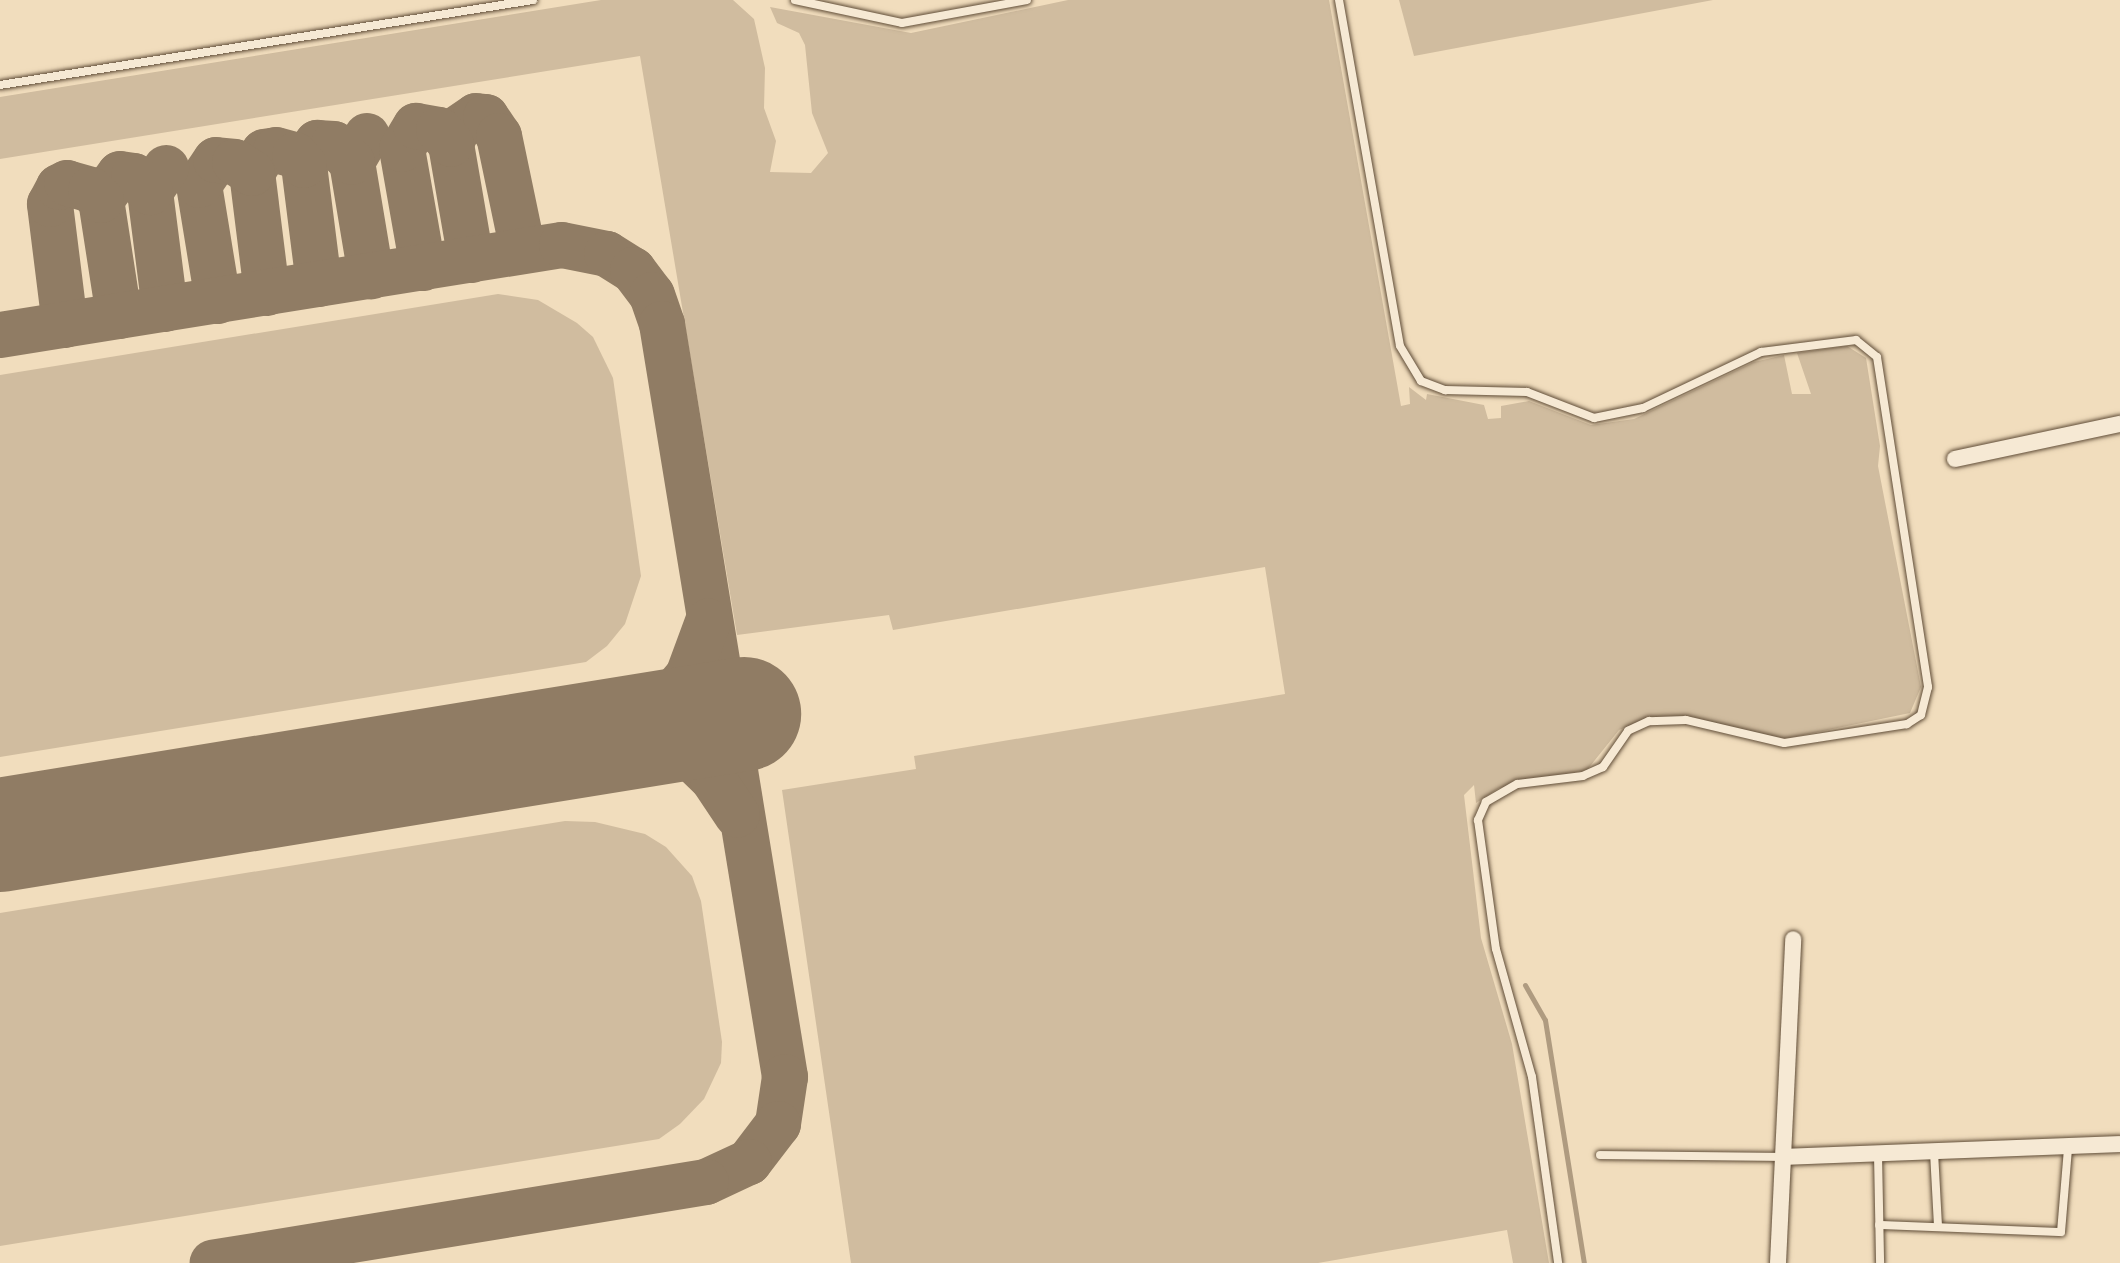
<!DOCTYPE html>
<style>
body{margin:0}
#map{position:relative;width:2120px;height:1263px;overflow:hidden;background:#f1ddbd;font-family:"IM FELL Great Primer",serif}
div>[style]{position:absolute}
.green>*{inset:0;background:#d0bc9f}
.stream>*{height:5px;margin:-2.5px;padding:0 2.5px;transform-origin:2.5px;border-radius:2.5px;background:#af9b80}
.taxiway>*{height:46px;margin:-23px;padding:0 23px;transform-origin:23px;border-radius:23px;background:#907c64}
.runway>*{height:114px;margin:-57px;padding:0 57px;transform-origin:57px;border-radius:57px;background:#907c64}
.roads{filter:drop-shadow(0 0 2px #5f4c37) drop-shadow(0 0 2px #5f4c37)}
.lane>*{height:8px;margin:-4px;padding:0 4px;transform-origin:4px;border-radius:4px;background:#f6e9d4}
.street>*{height:16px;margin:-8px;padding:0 8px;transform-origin:8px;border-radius:8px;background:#f6e9d4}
span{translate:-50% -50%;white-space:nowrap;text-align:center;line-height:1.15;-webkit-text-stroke:8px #f6e9d4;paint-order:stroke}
</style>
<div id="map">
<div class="green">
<div style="clip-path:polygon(601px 0,733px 0,754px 19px,765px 68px,764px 108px,776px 141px,770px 172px,811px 173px,828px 153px,812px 113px,805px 45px,799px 33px,777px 23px,770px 7px,911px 33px,1068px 0,1329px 0,1401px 406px,1410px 404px,1409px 387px,1426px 400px,1427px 394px,1484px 405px,1488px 419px,1501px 418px,1501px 406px,1529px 401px,1591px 425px,1634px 419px,1754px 362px,1784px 355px,1792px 394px,1811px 394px,1797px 353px,1847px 346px,1866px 358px,1880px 446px,1878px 466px,1921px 687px,1910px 713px,1784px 739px,1689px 717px,1642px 721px,1619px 730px,1587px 770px,1499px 788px,1476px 803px,1474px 785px,1464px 795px,1481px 938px,1512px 1044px,1549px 1263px,1513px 1263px,1507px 1230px,1318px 1263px,851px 1263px,782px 790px,916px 769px,914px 756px,1285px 694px,1265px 567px,893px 630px,889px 615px,737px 635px,640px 56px,0 159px,0 97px)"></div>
<div style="clip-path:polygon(1399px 0,1713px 0,1414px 56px)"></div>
<div style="clip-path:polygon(498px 294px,538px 300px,577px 323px,593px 337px,613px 378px,641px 576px,625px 624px,607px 646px,586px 662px,0 757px,0 375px)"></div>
<div style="clip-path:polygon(565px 821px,595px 822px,645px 834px,666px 847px,692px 876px,701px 901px,722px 1042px,721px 1063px,704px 1099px,680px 1124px,659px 1139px,0 1246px,0 913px)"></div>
</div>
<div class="stream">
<div style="left:1525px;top:985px;width:40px;rotate:60.3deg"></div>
<div style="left:1545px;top:1020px;width:246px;rotate:80.9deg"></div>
</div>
<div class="taxiway">
<div style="left:367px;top:136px;width:30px;rotate:120deg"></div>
<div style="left:352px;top:162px;width:116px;rotate:80.5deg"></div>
<div style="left:471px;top:260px;width:118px;rotate:-99.8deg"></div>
<div style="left:451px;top:144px;width:16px;rotate:-68deg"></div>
<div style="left:457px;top:129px;width:23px;rotate:-34deg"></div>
<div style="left:476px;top:116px;width:10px;rotate:6deg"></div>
<div style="left:486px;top:117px;width:23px;rotate:56deg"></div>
<div style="left:499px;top:136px;width:117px;rotate:78.2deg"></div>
<div style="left:423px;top:268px;width:121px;rotate:-100deg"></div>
<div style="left:402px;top:149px;width:27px;rotate:-59deg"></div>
<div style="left:416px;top:126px;width:23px;rotate:10deg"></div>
<div style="left:439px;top:130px;width:18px;rotate:49deg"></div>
<div style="left:319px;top:284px;width:120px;rotate:-97.2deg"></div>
<div style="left:304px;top:165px;width:26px;rotate:-59deg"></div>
<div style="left:317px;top:143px;width:17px;rotate:3deg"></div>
<div style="left:334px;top:144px;width:25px;rotate:45deg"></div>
<div style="left:267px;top:293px;width:121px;rotate:-97.1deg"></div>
<div style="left:252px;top:173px;width:24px;rotate:-60deg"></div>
<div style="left:264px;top:152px;width:12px;rotate:-9deg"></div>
<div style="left:276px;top:150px;width:20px;rotate:15deg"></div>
<div style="left:295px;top:155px;width:13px;rotate:48deg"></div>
<div style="left:218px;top:301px;width:118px;rotate:-99.3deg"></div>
<div style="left:199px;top:185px;width:30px;rotate:-56deg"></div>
<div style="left:216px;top:160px;width:19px;rotate:6deg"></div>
<div style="left:235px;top:162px;width:20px;rotate:33deg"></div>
<div style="left:165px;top:309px;width:118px;rotate:-97.3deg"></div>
<div style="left:150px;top:192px;width:29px;rotate:-56deg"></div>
<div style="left:119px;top:316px;width:117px;rotate:-98.8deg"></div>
<div style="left:101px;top:200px;width:32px;rotate:-54deg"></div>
<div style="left:120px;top:174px;width:14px;rotate:8deg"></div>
<div style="left:134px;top:176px;width:23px;rotate:45deg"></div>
<div style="left:65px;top:325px;width:122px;rotate:-97.1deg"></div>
<div style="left:50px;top:204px;width:19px;rotate:-62deg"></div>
<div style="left:59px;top:187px;width:9px;rotate:-27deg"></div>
<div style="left:67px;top:183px;width:25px;rotate:16deg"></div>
<div style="left:91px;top:190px;width:14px;rotate:45deg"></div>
<div style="left:0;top:335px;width:569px;rotate:-9.1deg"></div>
<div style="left:562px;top:245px;width:46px;rotate:11.3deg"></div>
<div style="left:607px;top:254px;width:31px;rotate:32deg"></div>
<div style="left:633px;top:270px;width:31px;rotate:53deg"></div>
<div style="left:652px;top:295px;width:31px;rotate:71deg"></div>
<div style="left:662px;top:324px;width:763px;rotate:80.72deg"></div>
<div style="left:785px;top:1077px;width:48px;rotate:98.5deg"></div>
<div style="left:778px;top:1124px;width:48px;rotate:127.3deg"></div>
<div style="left:749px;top:1162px;width:47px;rotate:155.1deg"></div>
<div style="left:706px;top:1182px;width:500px;rotate:170.7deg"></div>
<div style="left:627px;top:733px;width:31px;rotate:7deg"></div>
<div style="left:658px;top:737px;width:24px;rotate:24deg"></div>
<div style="left:680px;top:747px;width:46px;rotate:44.1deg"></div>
<div style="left:713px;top:779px;width:43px;rotate:56.3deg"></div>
<div style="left:627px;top:733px;width:38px;rotate:-35deg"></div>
<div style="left:658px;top:711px;width:46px;rotate:-49.4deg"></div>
<div style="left:688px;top:676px;width:58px;rotate:-69.7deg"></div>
</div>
<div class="runway">
<div style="left:0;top:835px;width:754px;rotate:-9.24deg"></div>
</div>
<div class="roads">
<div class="lane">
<div style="left:795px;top:0;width:109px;rotate:12.1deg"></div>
<div style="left:902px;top:23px;width:127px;rotate:-10.4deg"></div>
<div style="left:1339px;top:0;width:351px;rotate:80deg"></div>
<div style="left:1400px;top:346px;width:41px;rotate:59deg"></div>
<div style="left:1421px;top:381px;width:26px;rotate:21deg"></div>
<div style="left:1445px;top:390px;width:82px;rotate:1.4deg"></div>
<div style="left:1527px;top:392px;width:72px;rotate:21.2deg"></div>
<div style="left:1594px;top:418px;width:50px;rotate:-11.5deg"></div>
<div style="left:1643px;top:408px;width:131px;rotate:-25.4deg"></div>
<div style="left:1761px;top:352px;width:96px;rotate:-7.2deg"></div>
<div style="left:1856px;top:340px;width:27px;rotate:39deg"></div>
<div style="left:1877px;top:357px;width:334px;rotate:81.2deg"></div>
<div style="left:1928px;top:687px;width:29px;rotate:104deg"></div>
<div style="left:1921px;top:715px;width:17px;rotate:147deg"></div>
<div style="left:1907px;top:724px;width:124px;rotate:171.2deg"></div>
<div style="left:1784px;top:743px;width:101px;rotate:-166.8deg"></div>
<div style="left:1686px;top:720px;width:37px;rotate:178deg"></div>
<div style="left:1649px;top:721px;width:23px;rotate:155deg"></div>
<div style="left:1628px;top:731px;width:44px;rotate:124.8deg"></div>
<div style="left:1603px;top:767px;width:22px;rotate:156deg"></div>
<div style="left:1583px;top:776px;width:66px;rotate:173.1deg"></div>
<div style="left:1517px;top:784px;width:36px;rotate:150deg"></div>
<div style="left:1486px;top:802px;width:20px;rotate:114deg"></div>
<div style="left:1478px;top:820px;width:130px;rotate:82.1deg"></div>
<div style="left:1496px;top:949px;width:133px;rotate:74.3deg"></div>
<div style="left:1532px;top:1077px;width:188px;rotate:82deg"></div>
<div style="left:0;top:85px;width:540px;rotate:-9.06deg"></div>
<div style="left:1934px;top:1152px;width:75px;rotate:86.9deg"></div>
<div style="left:1878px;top:1154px;width:109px;rotate:88.9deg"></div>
<div style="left:1600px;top:1155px;width:183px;rotate:0.6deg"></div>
<div style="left:1879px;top:1225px;width:182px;rotate:2.2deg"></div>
<div style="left:2061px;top:1232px;width:84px;rotate:-85.2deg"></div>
</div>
<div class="street">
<div style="left:1955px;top:459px;width:169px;rotate:-12deg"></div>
<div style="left:1783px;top:1157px;width:337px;rotate:-2.2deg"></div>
<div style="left:1778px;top:1263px;width:324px;rotate:-87.3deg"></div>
</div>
</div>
</div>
